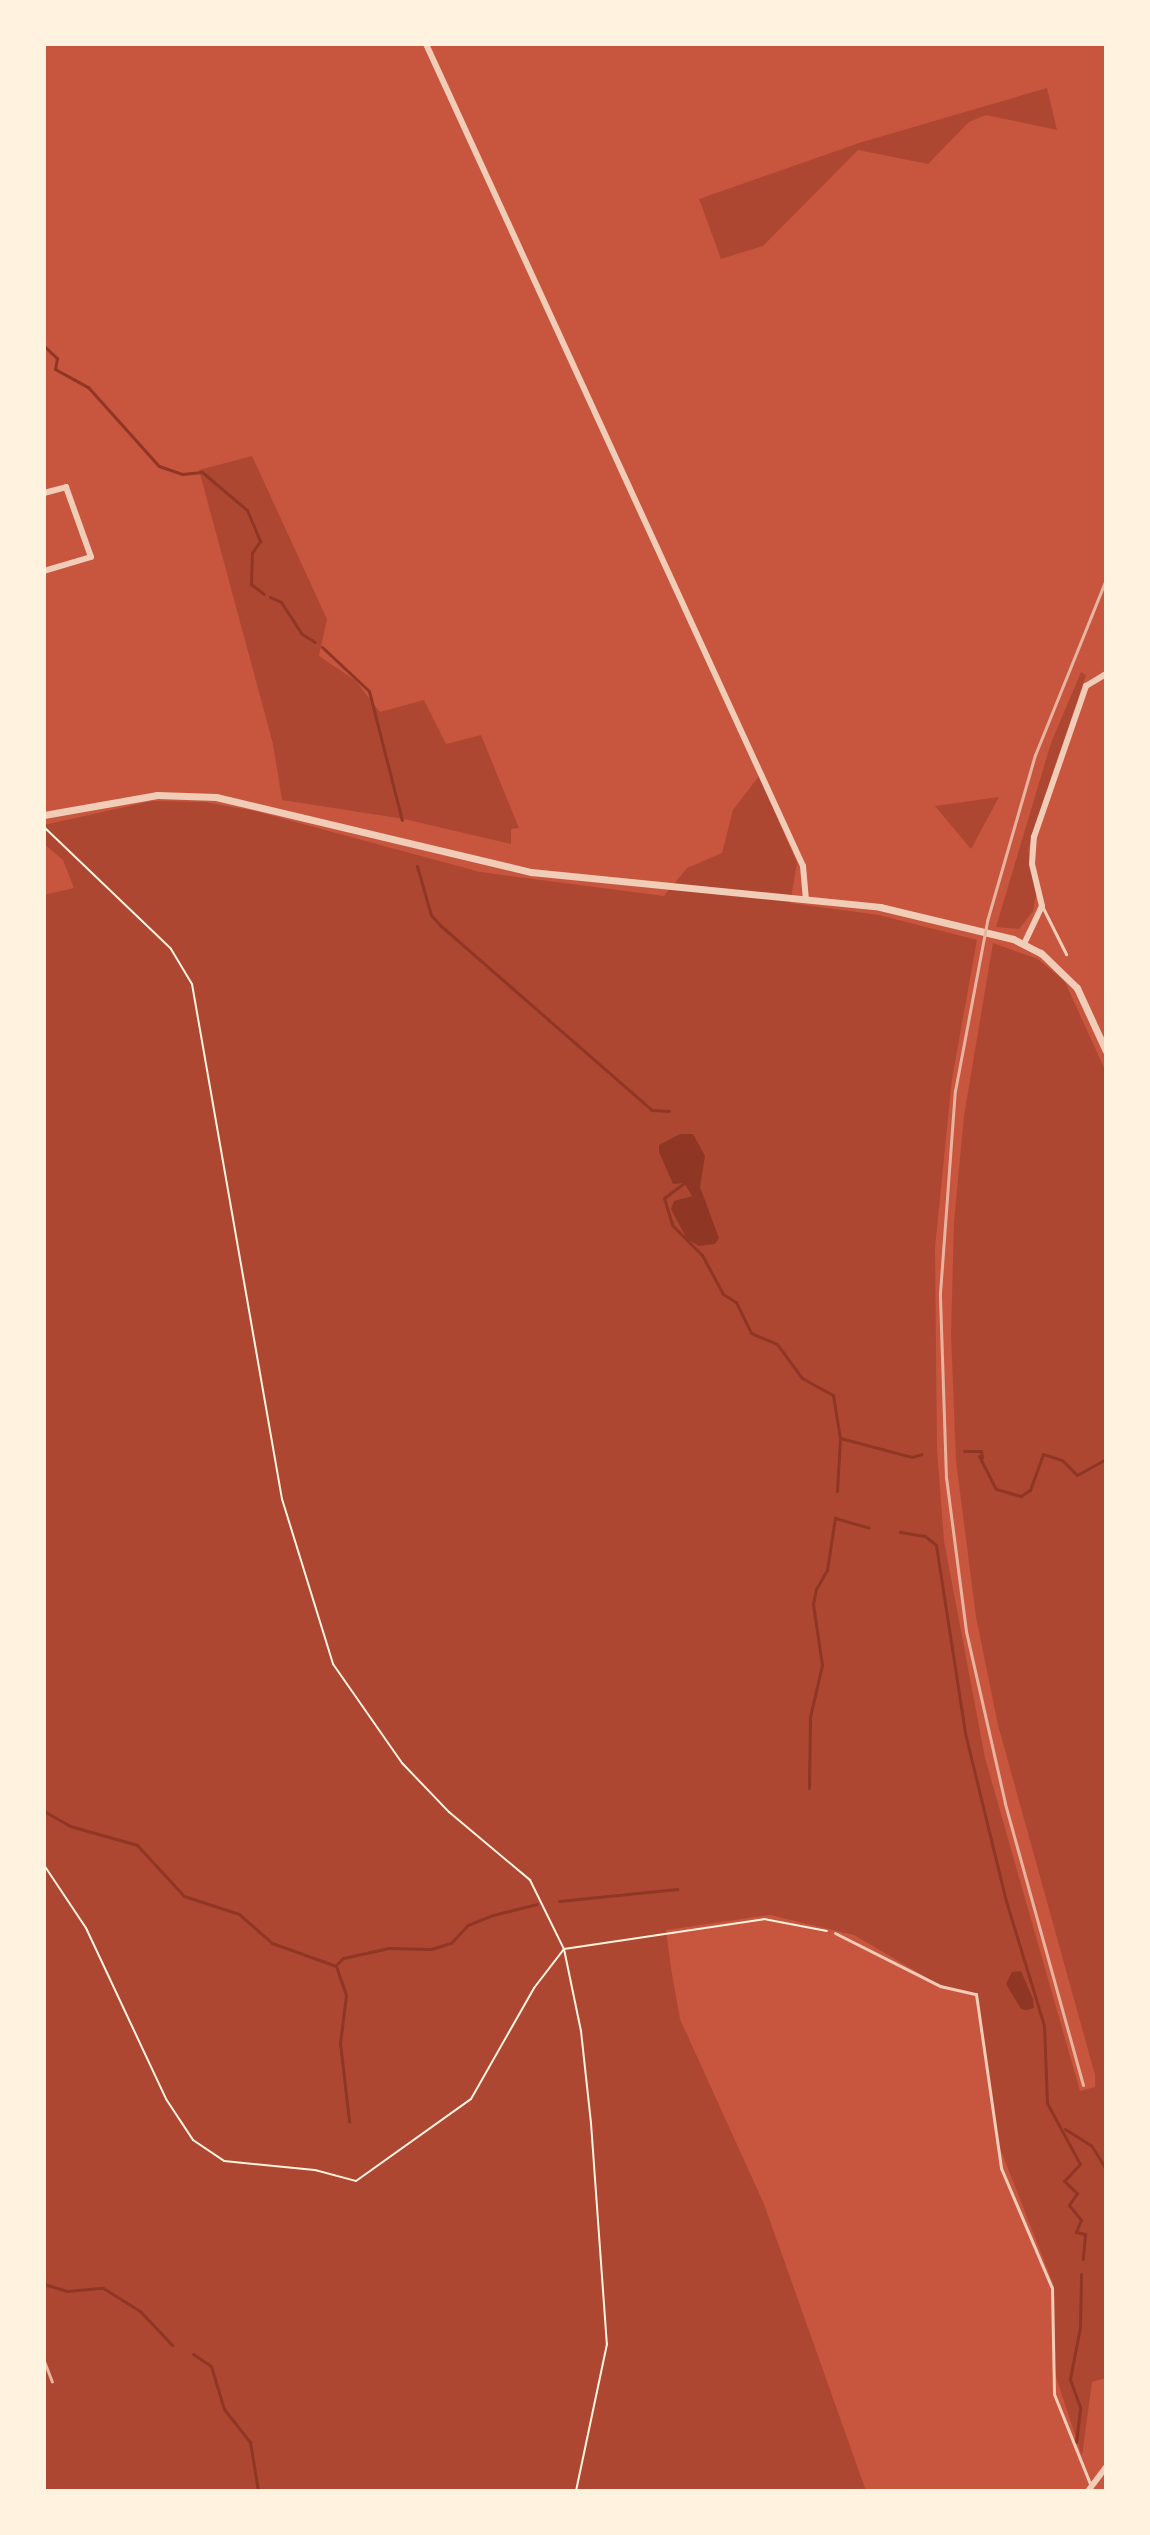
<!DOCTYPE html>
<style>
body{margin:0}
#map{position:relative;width:1150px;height:2535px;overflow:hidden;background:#c8553d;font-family:Raleway,sans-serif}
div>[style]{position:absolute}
.green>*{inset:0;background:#ae4732}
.water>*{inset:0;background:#8f3625}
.stream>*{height:3px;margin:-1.5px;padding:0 1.5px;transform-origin:1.5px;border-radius:1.5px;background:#8f3625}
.path>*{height:2px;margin:-1px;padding:0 1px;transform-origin:1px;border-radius:1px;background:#fff3e0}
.service>*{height:3px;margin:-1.5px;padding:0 1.5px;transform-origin:1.5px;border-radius:1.5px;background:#f1ccb7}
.minor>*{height:6px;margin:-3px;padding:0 3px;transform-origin:3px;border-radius:3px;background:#f1ccb7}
.tertiary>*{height:7px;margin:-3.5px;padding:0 3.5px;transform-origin:3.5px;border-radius:3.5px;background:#f1ccb7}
.rail>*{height:3px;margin:-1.5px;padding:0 1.5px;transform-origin:1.5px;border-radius:1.5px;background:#e9b49f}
span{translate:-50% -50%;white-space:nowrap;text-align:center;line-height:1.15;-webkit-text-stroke:8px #fff3e0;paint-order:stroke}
.frame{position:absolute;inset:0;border:46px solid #fff3e0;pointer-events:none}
</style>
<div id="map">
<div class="green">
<div style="clip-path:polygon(1047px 88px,1057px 130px,986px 115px,969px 122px,928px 164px,858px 150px,763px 246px,721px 259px,699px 199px,859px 143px)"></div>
<div style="clip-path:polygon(252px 456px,327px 619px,319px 656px,356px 681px,380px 712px,424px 700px,446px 744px,481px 735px,519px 828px,511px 829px,511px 844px,404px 819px,282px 800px,273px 744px,199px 470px)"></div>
<div style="clip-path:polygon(1081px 672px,1086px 675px,1028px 850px,1036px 894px,1033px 911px,1019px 929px,996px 927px,1051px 743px)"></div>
<div style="clip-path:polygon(759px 776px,797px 863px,790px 903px,879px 915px,977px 940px,952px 1079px,935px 1248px,937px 1449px,944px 1541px,985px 1758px,1080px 2091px,1095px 2087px,1095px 2075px,998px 1725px,976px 1617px,956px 1461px,951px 1334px,954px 1222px,964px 1116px,993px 943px,1038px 959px,1065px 982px,1106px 1072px,1106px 2378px,1092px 2382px,1082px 2456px,1055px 2374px,1054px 2286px,996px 2138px,978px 1997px,941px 1986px,854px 1935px,770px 1915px,666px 1930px,671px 1968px,680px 2019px,764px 2204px,866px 2491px,44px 2491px,44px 895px,74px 888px,63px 860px,44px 844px,44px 825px,152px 801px,204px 802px,255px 811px,480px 872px,664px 896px,687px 868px,722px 853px,733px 810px)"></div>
<div style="clip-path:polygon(999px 797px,971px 849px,935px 806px)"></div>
</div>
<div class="water">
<div style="clip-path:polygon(680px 1134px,693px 1134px,705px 1156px,700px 1187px,719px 1238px,715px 1244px,699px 1246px,687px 1239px,671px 1209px,674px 1201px,692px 1196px,684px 1183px,673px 1184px,659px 1152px,659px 1145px)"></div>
<div style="clip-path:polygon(1021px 1971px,1033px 1999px,1034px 2008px,1027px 2010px,1021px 2009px,1006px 1984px,1012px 1972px)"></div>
</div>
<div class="stream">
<div style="left:44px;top:346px;width:18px;rotate:43deg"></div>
<div style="left:57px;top:358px;width:11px;rotate:100deg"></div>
<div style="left:55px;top:369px;width:38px;rotate:29deg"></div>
<div style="left:88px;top:387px;width:106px;rotate:48.1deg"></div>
<div style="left:159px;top:466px;width:24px;rotate:19deg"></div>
<div style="left:182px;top:474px;width:20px;rotate:-6deg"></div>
<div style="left:202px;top:472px;width:59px;rotate:40.2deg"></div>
<div style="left:247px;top:510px;width:34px;rotate:67deg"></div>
<div style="left:260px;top:541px;width:14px;rotate:124deg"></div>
<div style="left:252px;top:553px;width:31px;rotate:92deg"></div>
<div style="left:251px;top:584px;width:16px;rotate:38deg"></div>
<div style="left:270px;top:597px;width:12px;rotate:24deg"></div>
<div style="left:281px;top:602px;width:38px;rotate:57deg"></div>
<div style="left:302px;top:634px;width:15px;rotate:32deg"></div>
<div style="left:322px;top:647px;width:64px;rotate:43.1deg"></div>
<div style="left:369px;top:691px;width:133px;rotate:75.7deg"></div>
<div style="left:417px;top:866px;width:51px;rotate:74.1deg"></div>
<div style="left:431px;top:915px;width:15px;rotate:48deg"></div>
<div style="left:441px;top:926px;width:280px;rotate:41.1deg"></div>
<div style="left:652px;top:1110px;width:17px;rotate:3deg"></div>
<div style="left:684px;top:1183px;width:25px;rotate:143deg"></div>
<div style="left:664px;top:1198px;width:28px;rotate:73deg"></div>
<div style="left:672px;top:1225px;width:42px;rotate:45deg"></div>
<div style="left:702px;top:1255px;width:44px;rotate:61.7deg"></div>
<div style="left:723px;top:1294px;width:15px;rotate:32deg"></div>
<div style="left:736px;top:1302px;width:34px;rotate:64deg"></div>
<div style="left:751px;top:1333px;width:28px;rotate:23deg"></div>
<div style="left:777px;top:1344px;width:42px;rotate:53.7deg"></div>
<div style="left:802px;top:1378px;width:35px;rotate:29deg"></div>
<div style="left:833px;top:1395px;width:44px;rotate:80.8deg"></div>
<div style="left:840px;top:1438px;width:74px;rotate:14.8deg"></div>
<div style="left:912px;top:1457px;width:10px;rotate:-17deg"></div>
<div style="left:964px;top:1451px;width:17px"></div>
<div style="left:981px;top:1451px;width:7px;rotate:82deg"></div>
<div style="left:979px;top:1456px;width:37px;rotate:63deg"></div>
<div style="left:996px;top:1489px;width:26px;rotate:16deg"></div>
<div style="left:1021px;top:1496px;width:11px;rotate:-34deg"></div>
<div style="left:1030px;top:1490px;width:38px;rotate:-70deg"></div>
<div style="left:1043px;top:1454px;width:20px;rotate:18deg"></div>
<div style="left:1062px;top:1460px;width:21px;rotate:45deg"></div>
<div style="left:1077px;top:1475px;width:33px;rotate:-29deg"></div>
<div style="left:837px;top:1491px;width:52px;rotate:-86.7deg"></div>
<div style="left:900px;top:1532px;width:25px;rotate:9deg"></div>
<div style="left:925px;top:1536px;width:14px;rotate:39deg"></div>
<div style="left:936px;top:1545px;width:190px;rotate:81.2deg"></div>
<div style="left:965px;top:1733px;width:173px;rotate:76.3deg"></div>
<div style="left:1006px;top:1901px;width:130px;rotate:73deg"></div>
<div style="left:1044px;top:2025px;width:78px;rotate:87.8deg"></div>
<div style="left:1047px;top:2103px;width:69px;rotate:61.6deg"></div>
<div style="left:1080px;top:2164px;width:23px;rotate:133deg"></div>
<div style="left:1064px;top:2181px;width:18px;rotate:43deg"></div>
<div style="left:1077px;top:2193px;width:14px;rotate:124deg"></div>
<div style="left:1069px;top:2205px;width:19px;rotate:51deg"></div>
<div style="left:1081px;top:2220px;width:13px;rotate:113deg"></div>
<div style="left:1076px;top:2232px;width:9px;rotate:13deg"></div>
<div style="left:1085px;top:2234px;width:25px;rotate:95deg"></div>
<div style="left:809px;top:1788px;width:71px;rotate:-89.2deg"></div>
<div style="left:810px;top:1717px;width:53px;rotate:-77deg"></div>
<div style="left:822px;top:1665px;width:62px;rotate:-98.4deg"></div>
<div style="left:813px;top:1604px;width:15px;rotate:-79deg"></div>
<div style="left:816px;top:1589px;width:22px;rotate:-60deg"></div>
<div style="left:827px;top:1570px;width:53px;rotate:-81.3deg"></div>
<div style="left:835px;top:1518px;width:35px;rotate:16deg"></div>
<div style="left:44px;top:1811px;width:30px;rotate:30deg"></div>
<div style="left:70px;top:1826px;width:70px;rotate:15.8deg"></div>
<div style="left:137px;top:1845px;width:69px;rotate:47.3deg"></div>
<div style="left:184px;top:1896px;width:58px;rotate:18.1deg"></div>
<div style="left:239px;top:1914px;width:44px;rotate:41.3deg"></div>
<div style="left:272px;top:1943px;width:68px;rotate:19.8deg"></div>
<div style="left:336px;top:1966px;width:31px;rotate:71deg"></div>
<div style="left:346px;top:1995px;width:48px;rotate:97.1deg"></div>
<div style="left:340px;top:2043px;width:79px;rotate:83.4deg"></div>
<div style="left:559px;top:1901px;width:119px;rotate:-5.8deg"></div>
<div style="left:337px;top:1964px;width:8px;rotate:-45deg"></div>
<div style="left:343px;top:1958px;width:47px;rotate:-12.3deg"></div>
<div style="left:389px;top:1948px;width:42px;rotate:1.4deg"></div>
<div style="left:431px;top:1949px;width:21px;rotate:-17deg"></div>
<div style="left:451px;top:1943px;width:25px;rotate:-47deg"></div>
<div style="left:468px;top:1925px;width:27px;rotate:-22deg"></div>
<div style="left:493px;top:1915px;width:45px;rotate:-14deg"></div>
<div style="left:1065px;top:2129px;width:31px;rotate:32deg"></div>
<div style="left:1091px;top:2145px;width:28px;rotate:58deg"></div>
<div style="left:44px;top:2284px;width:24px;rotate:17deg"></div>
<div style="left:67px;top:2291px;width:36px;rotate:-5deg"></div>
<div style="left:103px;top:2288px;width:44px;rotate:31.9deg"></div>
<div style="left:140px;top:2311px;width:47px;rotate:46.7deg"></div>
<div style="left:193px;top:2354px;width:22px;rotate:34deg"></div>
<div style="left:211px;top:2366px;width:45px;rotate:73.2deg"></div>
<div style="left:224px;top:2409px;width:42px;rotate:51.8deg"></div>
<div style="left:250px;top:2442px;width:50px;rotate:80.7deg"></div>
<div style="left:1076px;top:2442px;width:35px;rotate:-83deg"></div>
<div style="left:1080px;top:2407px;width:30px;rotate:-110deg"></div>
<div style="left:1070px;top:2379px;width:53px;rotate:-79.1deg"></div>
<div style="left:1080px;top:2327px;width:53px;rotate:-88.9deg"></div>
</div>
<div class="path">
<div style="left:44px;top:827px;width:176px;rotate:43.8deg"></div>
<div style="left:171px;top:949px;width:41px;rotate:59deg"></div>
<div style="left:192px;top:984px;width:523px;rotate:80.09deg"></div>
<div style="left:282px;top:1499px;width:173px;rotate:72.8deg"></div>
<div style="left:333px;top:1664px;width:121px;rotate:55.1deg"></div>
<div style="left:402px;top:1763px;width:68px;rotate:46.2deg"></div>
<div style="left:449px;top:1812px;width:106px;rotate:40deg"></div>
<div style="left:530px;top:1880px;width:77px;rotate:63.8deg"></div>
<div style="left:564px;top:1949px;width:84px;rotate:78.3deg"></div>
<div style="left:581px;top:2031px;width:93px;rotate:83.8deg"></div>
<div style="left:591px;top:2123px;width:222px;rotate:85.9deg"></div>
<div style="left:607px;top:2344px;width:150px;rotate:101.9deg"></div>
<div style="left:44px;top:1865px;width:76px;rotate:56.3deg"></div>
<div style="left:86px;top:1928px;width:189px;rotate:64.9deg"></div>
<div style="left:166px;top:2099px;width:49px;rotate:56.6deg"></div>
<div style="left:193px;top:2140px;width:37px;rotate:34deg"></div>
<div style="left:224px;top:2161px;width:91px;rotate:5.6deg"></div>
<div style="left:315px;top:2170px;width:42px;rotate:15deg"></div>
<div style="left:356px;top:2181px;width:141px;rotate:-35.5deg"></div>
<div style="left:471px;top:2099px;width:128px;rotate:-60.4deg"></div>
<div style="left:534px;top:1988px;width:49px;rotate:-52.4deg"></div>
<div style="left:564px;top:1949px;width:202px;rotate:-8.5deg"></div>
<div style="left:764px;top:1919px;width:64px;rotate:10.8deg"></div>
</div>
<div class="service">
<div style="left:1042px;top:906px;width:54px;rotate:63.4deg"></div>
<div style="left:835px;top:1933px;width:118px;rotate:26.8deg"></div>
<div style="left:940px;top:1986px;width:37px;rotate:13deg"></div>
<div style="left:976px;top:1994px;width:176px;rotate:81.8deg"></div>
<div style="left:1001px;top:2168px;width:130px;rotate:67deg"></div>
<div style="left:1052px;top:2288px;width:106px;rotate:88.9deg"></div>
<div style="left:1054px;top:2394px;width:99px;rotate:68.1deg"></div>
</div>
<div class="minor">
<div style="left:426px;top:44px;width:904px;rotate:65.36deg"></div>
<div style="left:803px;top:866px;width:32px;rotate:85deg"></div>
<div style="left:44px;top:493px;width:23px;rotate:-15deg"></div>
<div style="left:66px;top:487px;width:74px;rotate:70.3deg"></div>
<div style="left:91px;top:557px;width:49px;rotate:163.4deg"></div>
<div style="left:1024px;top:944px;width:42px;rotate:-64.7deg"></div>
<div style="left:1042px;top:906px;width:43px;rotate:-103.4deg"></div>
<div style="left:1032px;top:864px;width:27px;rotate:-86deg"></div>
<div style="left:1034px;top:837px;width:160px;rotate:-71deg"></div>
<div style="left:1086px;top:686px;width:23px;rotate:-31deg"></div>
<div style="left:1088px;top:2491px;width:30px;rotate:-53deg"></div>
</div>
<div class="tertiary">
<div style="left:44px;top:815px;width:115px;rotate:-10deg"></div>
<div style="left:157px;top:795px;width:59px;rotate:1.9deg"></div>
<div style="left:216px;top:797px;width:324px;rotate:13.4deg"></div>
<div style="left:531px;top:872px;width:351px;rotate:5.7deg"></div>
<div style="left:880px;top:907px;width:137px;rotate:13.5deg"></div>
<div style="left:1013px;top:939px;width:31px;rotate:27deg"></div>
<div style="left:1041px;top:953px;width:50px;rotate:44.2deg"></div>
<div style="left:1077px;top:988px;width:69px;rotate:65.3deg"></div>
</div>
<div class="rail">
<div style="left:1083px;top:2085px;width:293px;rotate:-105.5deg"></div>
<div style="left:1005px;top:1803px;width:176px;rotate:-102.8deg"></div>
<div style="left:966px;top:1631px;width:154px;rotate:-97.4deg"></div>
<div style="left:946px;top:1478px;width:185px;rotate:-91.9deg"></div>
<div style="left:940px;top:1293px;width:203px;rotate:-85.8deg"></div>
<div style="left:955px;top:1091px;width:173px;rotate:-79.3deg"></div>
<div style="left:987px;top:921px;width:173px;rotate:-73.9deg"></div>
<div style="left:1035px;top:755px;width:190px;rotate:-68deg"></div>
<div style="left:44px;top:2361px;width:22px;rotate:69deg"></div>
</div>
<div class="frame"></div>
</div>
